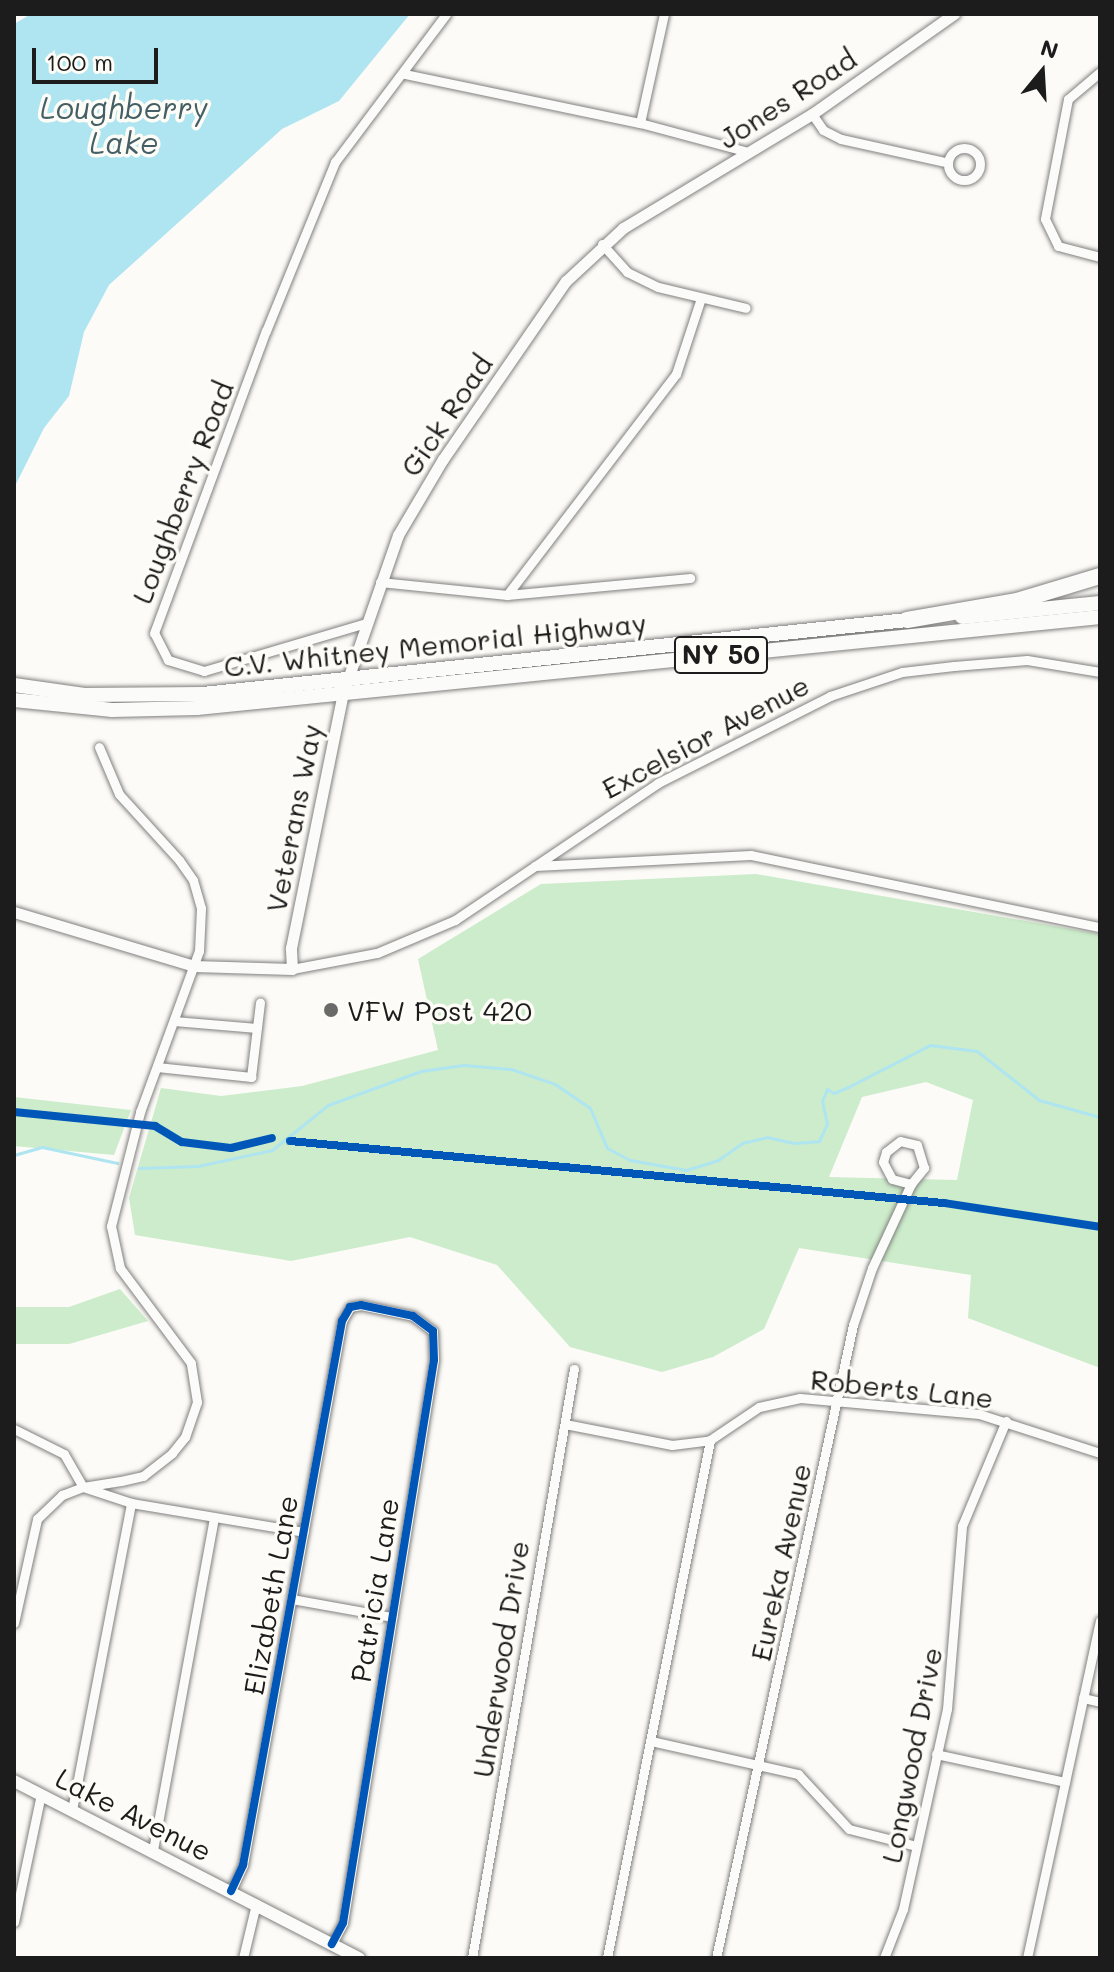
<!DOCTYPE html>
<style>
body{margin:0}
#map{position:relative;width:1114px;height:1972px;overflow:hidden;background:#fcfbf8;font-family:Mali,sans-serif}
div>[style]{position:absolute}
.green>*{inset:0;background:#cceccb}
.water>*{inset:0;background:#afe5f0}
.stream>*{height:3px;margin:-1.5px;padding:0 1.5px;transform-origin:1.5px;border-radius:1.5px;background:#afe5f0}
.roads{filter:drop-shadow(0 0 2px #81807f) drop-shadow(0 0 2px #81807f)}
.minor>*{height:9px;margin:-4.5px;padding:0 4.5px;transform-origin:4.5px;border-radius:4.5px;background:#fbfbf9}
.minor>.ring{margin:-4.5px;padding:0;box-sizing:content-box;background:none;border:9px solid #fbfbf9;border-radius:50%}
.tertiary>*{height:11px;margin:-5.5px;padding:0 5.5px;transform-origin:5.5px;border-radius:5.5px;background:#fbfbf9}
.secondary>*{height:12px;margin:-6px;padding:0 6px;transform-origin:6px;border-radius:6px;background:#fbfbf9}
.trunk>*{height:14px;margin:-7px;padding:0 7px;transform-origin:7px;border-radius:7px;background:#fbfbf9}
.motorway>*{height:16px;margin:-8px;padding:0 8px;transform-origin:8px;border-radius:8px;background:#fbfbf9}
.cycleway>*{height:8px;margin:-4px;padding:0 4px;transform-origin:4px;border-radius:4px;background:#0057b8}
.dots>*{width:22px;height:22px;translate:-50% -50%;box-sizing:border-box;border:4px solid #fdfcf7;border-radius:50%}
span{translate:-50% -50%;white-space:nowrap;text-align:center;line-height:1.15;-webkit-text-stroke:7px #fdfcf7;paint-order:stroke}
.shield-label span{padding:2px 6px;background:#fdfcf7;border:2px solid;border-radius:6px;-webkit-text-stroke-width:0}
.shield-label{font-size:26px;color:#1c1c1c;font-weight:700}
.street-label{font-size:28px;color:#1c1c1c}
.poi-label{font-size:28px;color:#1c1c1c}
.left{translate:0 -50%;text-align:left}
.water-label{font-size:30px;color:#445f65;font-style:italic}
.frame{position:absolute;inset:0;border:16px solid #1c1c1c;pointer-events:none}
.north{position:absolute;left:1002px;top:32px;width:80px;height:80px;-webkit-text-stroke:6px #fdfcf7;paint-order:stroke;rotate:18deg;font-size:22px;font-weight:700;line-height:32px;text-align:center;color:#1c1c1c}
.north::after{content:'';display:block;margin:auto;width:28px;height:36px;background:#1c1c1c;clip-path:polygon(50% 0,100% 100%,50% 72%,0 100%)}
.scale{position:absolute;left:32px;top:48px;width:126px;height:36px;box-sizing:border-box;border:4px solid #1c1c1c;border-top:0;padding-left:10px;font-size:24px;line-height:28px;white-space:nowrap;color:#1c1c1c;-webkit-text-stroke:6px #fdfcf7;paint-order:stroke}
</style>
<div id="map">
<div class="green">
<div style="clip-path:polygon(evenodd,756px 874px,1100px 934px,1100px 1368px,968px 1318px,971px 1275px,799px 1248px,764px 1329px,713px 1357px,662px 1372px,570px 1347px,497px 1265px,410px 1237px,291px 1261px,135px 1235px,129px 1198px,161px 1088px,221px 1096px,302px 1086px,438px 1050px,418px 959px,541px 884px,756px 874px,926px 1082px,973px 1100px,957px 1180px,829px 1177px,862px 1097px,926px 1082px)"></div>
<div style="clip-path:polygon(14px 1097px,131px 1110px,114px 1155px,14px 1146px)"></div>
<div style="clip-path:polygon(120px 1289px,148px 1321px,69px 1344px,14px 1344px,14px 1307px,69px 1307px)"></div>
</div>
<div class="water">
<div style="clip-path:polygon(31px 14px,410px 14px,339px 101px,282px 129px,109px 285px,84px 332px,69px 396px,44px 428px,14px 488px,14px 24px)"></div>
</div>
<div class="stream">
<div style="left:14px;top:1155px;width:29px;rotate:-16deg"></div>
<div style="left:42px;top:1147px;width:77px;rotate:12deg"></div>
<div style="left:139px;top:1168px;width:59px;rotate:-1.9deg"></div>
<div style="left:198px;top:1166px;width:76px;rotate:-12.2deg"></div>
<div style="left:272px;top:1150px;width:72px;rotate:-38.8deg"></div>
<div style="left:328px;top:1105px;width:99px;rotate:-20.1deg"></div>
<div style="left:421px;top:1071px;width:43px;rotate:-7.9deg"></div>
<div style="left:464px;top:1065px;width:47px;rotate:4.9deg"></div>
<div style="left:511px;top:1069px;width:46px;rotate:18.8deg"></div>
<div style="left:555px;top:1084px;width:42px;rotate:34.4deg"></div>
<div style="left:590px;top:1108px;width:43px;rotate:67deg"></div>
<div style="left:607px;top:1148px;width:26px;rotate:28deg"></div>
<div style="left:630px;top:1160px;width:57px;rotate:10.1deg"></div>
<div style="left:686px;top:1170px;width:34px;rotate:-17deg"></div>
<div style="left:718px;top:1160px;width:29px;rotate:-35deg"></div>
<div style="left:742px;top:1143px;width:26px;rotate:-13deg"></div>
<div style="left:767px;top:1137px;width:27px;rotate:13deg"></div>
<div style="left:793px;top:1143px;width:26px;rotate:-4deg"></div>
<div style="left:819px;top:1141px;width:19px;rotate:-65deg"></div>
<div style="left:827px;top:1124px;width:24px;rotate:-102deg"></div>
<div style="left:822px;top:1101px;width:13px;rotate:-67deg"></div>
<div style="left:827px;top:1089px;width:8px;rotate:30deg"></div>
<div style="left:834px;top:1093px;width:15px;rotate:-23deg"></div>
<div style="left:848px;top:1087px;width:92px;rotate:-27.1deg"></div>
<div style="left:930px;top:1045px;width:47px;rotate:7.3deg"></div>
<div style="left:977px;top:1051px;width:79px;rotate:38.3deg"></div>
<div style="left:1039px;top:1100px;width:63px;rotate:15.6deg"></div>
</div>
<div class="roads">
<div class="minor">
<div style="left:1100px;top:72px;width:42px;rotate:139.8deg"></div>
<div style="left:1068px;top:99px;width:122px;rotate:100.9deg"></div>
<div style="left:1045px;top:219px;width:30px;rotate:64deg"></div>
<div style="left:1058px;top:246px;width:43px;rotate:14.7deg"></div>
<div style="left:405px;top:74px;width:240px;rotate:11.8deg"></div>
<div style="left:640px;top:123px;width:112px;rotate:15deg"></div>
<div style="left:812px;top:114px;width:19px;rotate:55deg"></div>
<div style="left:823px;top:130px;width:20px;rotate:27deg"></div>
<div style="left:841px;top:139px;width:107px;rotate:12.5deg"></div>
<div style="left:640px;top:123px;width:112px;rotate:-77.6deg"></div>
<div class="ring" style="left:948px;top:148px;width:23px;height:23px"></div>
<div style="left:602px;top:244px;width:38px;rotate:48deg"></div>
<div style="left:627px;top:272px;width:34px;rotate:26deg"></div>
<div style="left:658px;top:287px;width:90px;rotate:13.4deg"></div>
<div style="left:380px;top:582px;width:128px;rotate:5.8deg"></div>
<div style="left:507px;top:595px;width:184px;rotate:-5.3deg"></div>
<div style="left:507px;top:595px;width:278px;rotate:-52.6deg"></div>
<div style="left:676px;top:374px;width:77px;rotate:-71.8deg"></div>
<div style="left:366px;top:623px;width:169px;rotate:163.5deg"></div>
<div style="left:204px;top:671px;width:38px;rotate:-163deg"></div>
<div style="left:168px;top:660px;width:30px;rotate:-117deg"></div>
<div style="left:154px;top:633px;width:322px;rotate:-69.7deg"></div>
<div style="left:266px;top:331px;width:183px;rotate:-67.8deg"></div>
<div style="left:335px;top:162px;width:185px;rotate:-53.1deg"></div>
<div style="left:535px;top:866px;width:216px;rotate:-2.9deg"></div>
<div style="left:751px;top:855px;width:356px;rotate:11.7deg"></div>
<div style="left:292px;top:969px;width:86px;rotate:-10.7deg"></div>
<div style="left:377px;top:953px;width:85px;rotate:-22.9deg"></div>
<div style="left:455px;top:920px;width:245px;rotate:-34deg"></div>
<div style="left:658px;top:783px;width:193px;rotate:-26.8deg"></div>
<div style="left:830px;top:696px;width:76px;rotate:-18.4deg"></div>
<div style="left:902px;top:672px;width:52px;rotate:-6.6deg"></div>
<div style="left:954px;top:666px;width:73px;rotate:-4.7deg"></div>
<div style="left:1027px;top:660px;width:74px;rotate:9.3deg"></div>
<div style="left:174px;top:1021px;width:83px;rotate:4.8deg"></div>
<div style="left:157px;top:1067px;width:95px;rotate:6.1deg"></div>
<div style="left:251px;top:1077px;width:75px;rotate:-83.1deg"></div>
<div style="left:565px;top:1424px;width:109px;rotate:11.1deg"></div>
<div style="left:672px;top:1445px;width:38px;rotate:-7deg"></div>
<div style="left:710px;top:1440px;width:59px;rotate:-34deg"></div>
<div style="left:759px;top:1407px;width:42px;rotate:-12.4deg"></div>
<div style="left:800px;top:1398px;width:180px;rotate:5.1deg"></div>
<div style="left:979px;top:1414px;width:127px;rotate:17.9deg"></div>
<div style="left:14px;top:1429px;width:56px;rotate:26.6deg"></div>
<div style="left:64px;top:1454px;width:38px;rotate:60deg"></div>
<div style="left:83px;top:1487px;width:38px;rotate:-9deg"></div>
<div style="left:121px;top:1481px;width:23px;rotate:-13deg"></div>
<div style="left:143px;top:1476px;width:37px;rotate:-38deg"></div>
<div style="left:172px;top:1453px;width:21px;rotate:-51deg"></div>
<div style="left:185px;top:1437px;width:37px;rotate:-71deg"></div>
<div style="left:197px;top:1402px;width:39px;rotate:-99deg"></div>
<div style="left:191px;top:1363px;width:119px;rotate:-126.8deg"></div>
<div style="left:120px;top:1268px;width:43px;rotate:-102.1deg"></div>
<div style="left:111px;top:1226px;width:118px;rotate:-75.7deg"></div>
<div style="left:140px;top:1112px;width:171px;rotate:-69.9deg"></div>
<div style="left:199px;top:951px;width:43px;rotate:-87.3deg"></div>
<div style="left:201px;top:908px;width:29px;rotate:-106deg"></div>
<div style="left:193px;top:880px;width:24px;rotate:-125deg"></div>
<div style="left:179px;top:860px;width:89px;rotate:-132.3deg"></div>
<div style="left:119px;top:794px;width:51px;rotate:-113.1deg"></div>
<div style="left:292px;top:1599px;width:102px;rotate:10.2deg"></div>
<div style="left:14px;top:1623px;width:107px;rotate:-77.5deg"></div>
<div style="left:37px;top:1519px;width:35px;rotate:-44deg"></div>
<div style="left:62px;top:1495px;width:22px;rotate:-21deg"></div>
<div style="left:83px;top:1487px;width:51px;rotate:18.4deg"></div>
<div style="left:131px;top:1503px;width:175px;rotate:9.5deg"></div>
<div style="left:1083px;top:1698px;width:17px;rotate:13deg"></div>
<div style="left:651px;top:1741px;width:151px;rotate:12.7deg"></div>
<div style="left:798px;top:1774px;width:75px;rotate:47.2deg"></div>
<div style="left:849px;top:1829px;width:69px;rotate:14.2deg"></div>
<div style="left:936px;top:1754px;width:132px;rotate:12.2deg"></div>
<div style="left:72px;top:1810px;width:313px;rotate:-79.1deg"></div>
<div style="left:153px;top:1850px;width:338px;rotate:-79.6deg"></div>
<div style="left:231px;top:1891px;width:29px;rotate:-65deg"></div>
<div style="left:243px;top:1865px;width:553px;rotate:-79.69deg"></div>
<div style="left:342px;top:1321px;width:16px;rotate:-60deg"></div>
<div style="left:350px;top:1307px;width:11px;rotate:-10deg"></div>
<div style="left:361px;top:1305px;width:53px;rotate:11.9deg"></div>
<div style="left:413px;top:1316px;width:25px;rotate:37deg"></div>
<div style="left:433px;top:1331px;width:29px;rotate:88deg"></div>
<div style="left:434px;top:1360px;width:570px;rotate:99.18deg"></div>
<div style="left:343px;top:1923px;width:24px;rotate:118deg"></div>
<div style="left:14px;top:1922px;width:131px;rotate:-78.1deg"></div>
<div style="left:243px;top:1958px;width:56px;rotate:-76.5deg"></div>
<div style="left:472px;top:1958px;width:598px;rotate:-80.18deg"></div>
<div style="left:607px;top:1958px;width:528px;rotate:-78.75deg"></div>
<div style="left:716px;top:1958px;width:648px;rotate:-77.79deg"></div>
<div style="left:853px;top:1325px;width:60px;rotate:-71.6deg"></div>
<div style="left:872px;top:1268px;width:93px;rotate:-65.1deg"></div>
<div style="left:911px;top:1184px;width:21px;rotate:-51deg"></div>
<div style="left:924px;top:1168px;width:24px;rotate:-107deg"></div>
<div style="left:917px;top:1145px;width:17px;rotate:-167deg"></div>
<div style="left:900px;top:1141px;width:18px;rotate:142deg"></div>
<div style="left:886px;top:1152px;width:10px;rotate:107deg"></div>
<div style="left:883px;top:1162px;width:19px;rotate:62deg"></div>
<div style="left:892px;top:1179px;width:20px;rotate:15deg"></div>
<div style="left:884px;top:1958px;width:53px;rotate:-68.8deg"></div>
<div style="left:903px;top:1909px;width:205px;rotate:-77.6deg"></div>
<div style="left:947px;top:1709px;width:184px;rotate:-85.3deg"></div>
<div style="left:962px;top:1526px;width:114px;rotate:-67.3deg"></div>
<div style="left:1027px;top:1958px;width:345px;rotate:-77.8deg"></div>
</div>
<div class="tertiary">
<div style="left:14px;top:912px;width:188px;rotate:16.7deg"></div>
<div style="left:194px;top:966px;width:98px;rotate:1.8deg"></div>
<div style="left:292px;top:969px;width:21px;rotate:-93deg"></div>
<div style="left:291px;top:948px;width:260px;rotate:-78.5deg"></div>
<div style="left:343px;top:693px;width:167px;rotate:-70.8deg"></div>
<div style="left:398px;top:535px;width:88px;rotate:-59.4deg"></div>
<div style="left:443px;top:459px;width:216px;rotate:-55.4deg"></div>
<div style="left:566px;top:281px;width:78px;rotate:-42.9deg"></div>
<div style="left:623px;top:228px;width:221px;rotate:-31.1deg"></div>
<div style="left:812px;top:114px;width:174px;rotate:-35.2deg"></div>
</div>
<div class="secondary">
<div style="left:14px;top:1781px;width:388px;rotate:27.2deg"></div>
</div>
<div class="trunk">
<div style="left:962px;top:617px;width:139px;rotate:-5.8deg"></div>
<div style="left:14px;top:685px;width:71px;rotate:8.1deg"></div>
<div style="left:84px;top:695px;width:119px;rotate:-0.5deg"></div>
<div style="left:203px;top:694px;width:718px;rotate:-6deg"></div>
<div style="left:14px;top:700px;width:99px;rotate:5.8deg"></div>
<div style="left:112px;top:710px;width:85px;rotate:-1.3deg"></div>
<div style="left:197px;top:708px;width:908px;rotate:-5.75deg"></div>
</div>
<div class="motorway">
<div style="left:907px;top:620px;width:112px;rotate:-9.8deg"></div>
<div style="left:1017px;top:601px;width:87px;rotate:-16.8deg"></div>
</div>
</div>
<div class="cycleway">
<div style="left:14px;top:1112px;width:142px;rotate:5.7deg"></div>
<div style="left:155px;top:1126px;width:31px;rotate:31deg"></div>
<div style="left:182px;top:1142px;width:49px;rotate:7deg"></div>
<div style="left:231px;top:1148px;width:42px;rotate:-13.7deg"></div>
<div style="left:290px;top:1141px;width:657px;rotate:5.42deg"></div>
<div style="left:944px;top:1203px;width:158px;rotate:8.7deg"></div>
<div style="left:231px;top:1891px;width:29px;rotate:-65deg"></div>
<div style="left:243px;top:1865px;width:553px;rotate:-79.69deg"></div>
<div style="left:342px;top:1321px;width:16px;rotate:-60deg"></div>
<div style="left:350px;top:1307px;width:11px;rotate:-10deg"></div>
<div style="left:361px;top:1305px;width:53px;rotate:11.9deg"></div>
<div style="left:413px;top:1316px;width:25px;rotate:37deg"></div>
<div style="left:433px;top:1331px;width:29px;rotate:88deg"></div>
<div style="left:434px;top:1360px;width:570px;rotate:99.18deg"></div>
<div style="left:343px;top:1923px;width:24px;rotate:118deg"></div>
</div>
<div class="dots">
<div style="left:331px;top:1010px;background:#6a6a69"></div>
</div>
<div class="shield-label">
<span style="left:721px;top:655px">NY 50</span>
</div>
<div class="street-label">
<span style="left:787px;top:98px;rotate:-33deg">Jones Road</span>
<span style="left:446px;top:415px;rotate:-56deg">Gick Road</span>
<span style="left:182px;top:492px;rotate:-69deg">Loughberry Road</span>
<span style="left:435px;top:644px;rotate:-6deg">C.V. Whitney Memorial Highway</span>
<span style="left:705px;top:736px;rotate:-28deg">Excelsior Avenue</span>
<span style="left:293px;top:818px;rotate:-79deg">Veterans Way</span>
<span style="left:902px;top:1388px;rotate:6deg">Roberts Lane</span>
<span style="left:780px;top:1562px;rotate:-78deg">Eureka Avenue</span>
<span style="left:374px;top:1590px;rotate:-81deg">Patricia Lane</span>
<span style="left:270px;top:1595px;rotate:-80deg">Elizabeth Lane</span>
<span style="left:500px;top:1659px;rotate:-81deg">Underwood Drive</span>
<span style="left:911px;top:1755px;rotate:-79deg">Longwood Drive</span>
<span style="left:134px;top:1814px;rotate:27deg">Lake Avenue</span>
</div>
<div class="poi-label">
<span class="left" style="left:347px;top:1010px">VFW Post 420</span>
</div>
<div class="water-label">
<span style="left:124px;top:124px">Loughberry<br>Lake</span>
</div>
<div class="frame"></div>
<div class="north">N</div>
<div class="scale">100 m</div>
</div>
